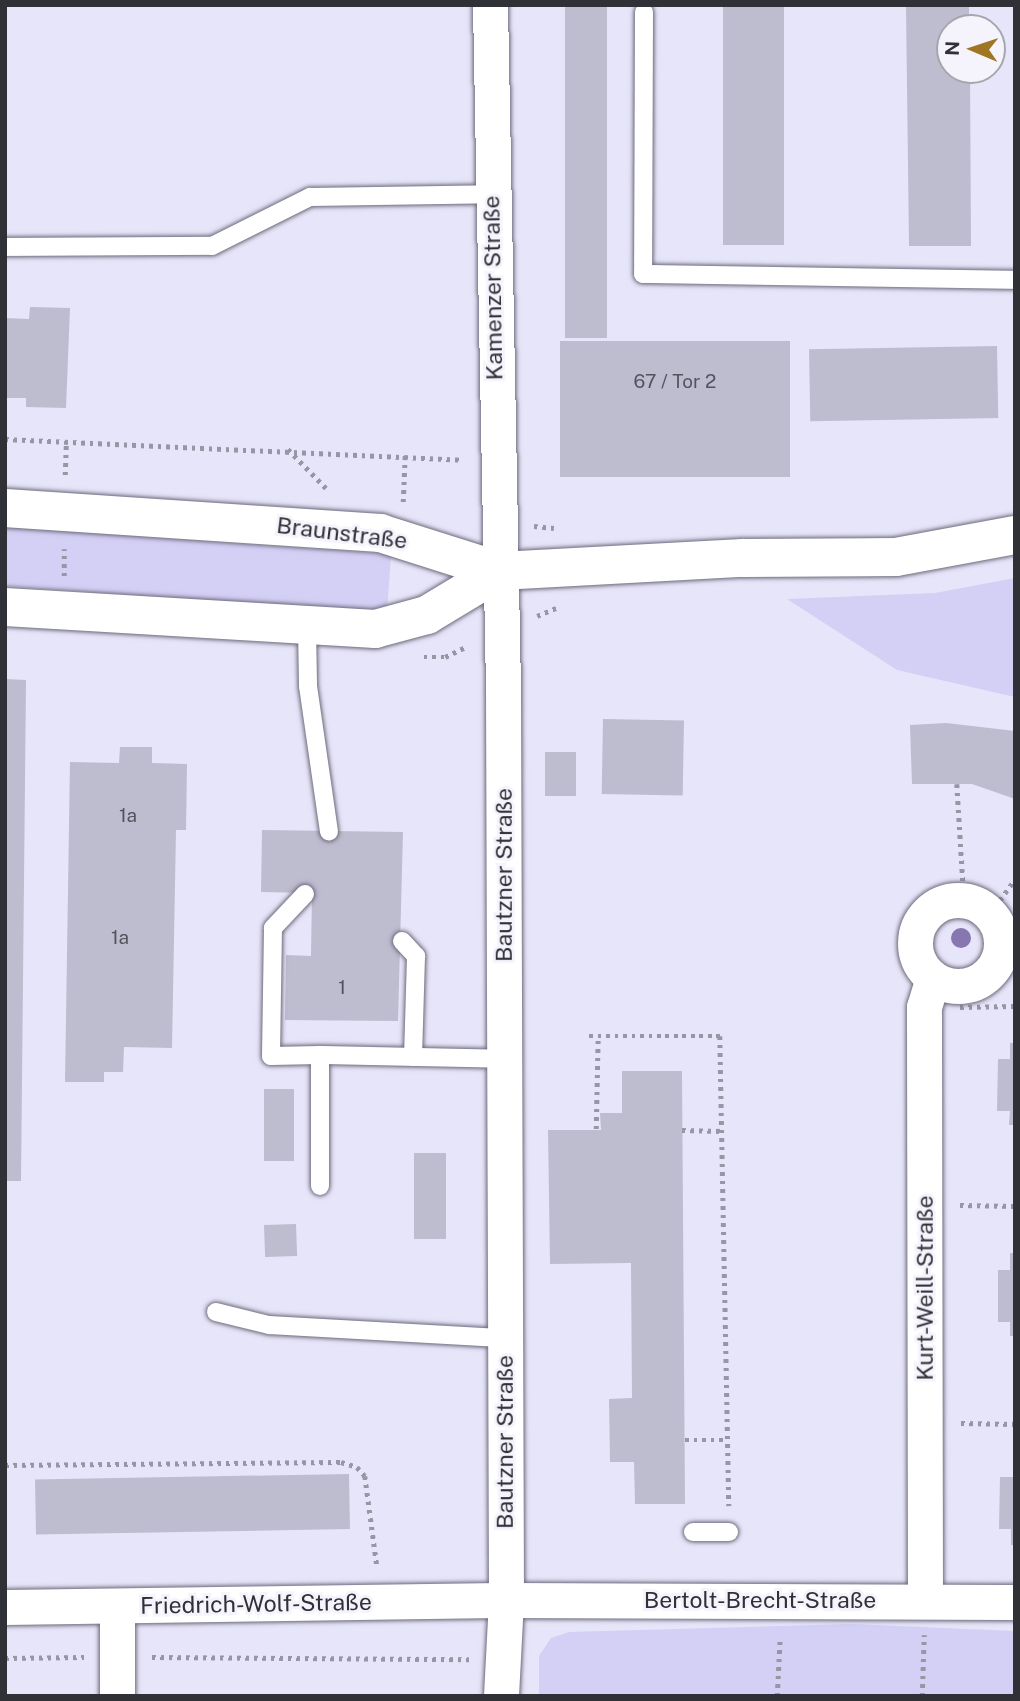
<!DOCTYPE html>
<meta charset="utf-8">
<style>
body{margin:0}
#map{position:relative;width:1020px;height:1701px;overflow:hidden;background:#e7e5f9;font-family:"Public Sans",sans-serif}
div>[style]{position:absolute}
.green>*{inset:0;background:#d4cff5;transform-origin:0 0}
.building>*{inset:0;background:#bebccf;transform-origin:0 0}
.path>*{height:4.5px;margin-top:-2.25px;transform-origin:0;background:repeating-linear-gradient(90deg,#9796a5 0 3.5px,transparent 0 8.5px)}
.roads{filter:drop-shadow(0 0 2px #6d6a7c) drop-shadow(0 0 2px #6d6a7c)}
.service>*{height:18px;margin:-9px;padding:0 9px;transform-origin:9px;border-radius:9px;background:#fff}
.minor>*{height:35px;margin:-17.5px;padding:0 17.5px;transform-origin:17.5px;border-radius:17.5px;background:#fff}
.minor>.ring{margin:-17.5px;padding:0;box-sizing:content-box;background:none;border:35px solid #fff;border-radius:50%}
.secondary>*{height:38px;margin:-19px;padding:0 19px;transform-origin:19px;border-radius:19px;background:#fff}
.trees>*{width:20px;height:20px;margin:-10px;border-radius:50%;background:#8776af}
span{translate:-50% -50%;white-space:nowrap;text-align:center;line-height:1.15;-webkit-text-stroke:6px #f5f4fc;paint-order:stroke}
.number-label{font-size:19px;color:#54535d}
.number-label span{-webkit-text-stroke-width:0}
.street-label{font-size:23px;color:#303037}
.frame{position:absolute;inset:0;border:7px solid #303037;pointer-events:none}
.north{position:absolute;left:936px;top:14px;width:70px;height:70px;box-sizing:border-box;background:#f5f4fc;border:2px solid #a6a6ad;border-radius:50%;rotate:272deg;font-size:19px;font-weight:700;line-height:28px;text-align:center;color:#303037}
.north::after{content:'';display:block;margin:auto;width:24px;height:32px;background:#9f7624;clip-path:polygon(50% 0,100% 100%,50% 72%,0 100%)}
</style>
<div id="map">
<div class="green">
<div style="left:5px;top:527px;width:387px;height:59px;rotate:4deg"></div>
<div style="clip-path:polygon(1015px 578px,1015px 697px,897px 670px,787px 599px,935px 593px)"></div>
<div style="clip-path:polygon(851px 1624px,1015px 1631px,1015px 1696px,539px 1696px,539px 1656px,551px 1638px,569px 1632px)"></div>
</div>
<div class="building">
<div style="left:565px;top:5px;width:42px;height:333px"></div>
<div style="left:723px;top:5px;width:61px;height:240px"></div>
<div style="clip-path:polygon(906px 5px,969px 5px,969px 28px,950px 28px,950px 70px,970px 70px,971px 246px,909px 246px)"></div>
<div style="clip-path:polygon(30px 307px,70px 308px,66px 408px,26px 407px,26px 398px,5px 398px,5px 318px,29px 319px)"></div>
<div style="left:790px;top:341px;width:136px;height:230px;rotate:90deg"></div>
<div style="left:997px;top:346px;width:72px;height:188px;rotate:89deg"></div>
<div style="clip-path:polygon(5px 679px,26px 680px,21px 1181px,5px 1181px)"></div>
<div style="left:603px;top:719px;width:81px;height:75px;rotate:1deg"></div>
<div style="clip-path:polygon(946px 723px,1015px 731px,1015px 799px,972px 784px,912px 784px,910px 725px)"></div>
<div style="clip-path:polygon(120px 747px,152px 747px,152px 763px,187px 764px,186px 830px,176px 830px,172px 1048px,124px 1047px,123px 1072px,104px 1072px,104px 1082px,65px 1082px,70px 762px,119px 763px)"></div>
<div style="left:576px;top:752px;width:44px;height:31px;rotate:90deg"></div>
<div style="clip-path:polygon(262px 830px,403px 832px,398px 1021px,285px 1020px,286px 955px,311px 956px,312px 893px,261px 892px)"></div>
<div style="clip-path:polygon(1010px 1043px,1015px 1043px,1015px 1125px,1009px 1125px,1010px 1111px,997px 1111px,998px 1059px,1010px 1059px)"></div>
<div style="clip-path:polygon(622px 1071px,682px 1071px,685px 1504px,635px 1504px,634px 1462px,610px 1462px,609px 1399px,632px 1398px,631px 1263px,550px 1264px,548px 1130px,601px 1130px,600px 1113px,622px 1113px)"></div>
<div style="left:264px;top:1089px;width:30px;height:72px"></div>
<div style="left:414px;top:1153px;width:32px;height:86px"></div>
<div style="left:296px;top:1224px;width:32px;height:32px;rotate:88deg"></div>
<div style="clip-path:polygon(1010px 1253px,1015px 1253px,1015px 1336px,1010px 1336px,1010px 1322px,998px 1322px,998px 1270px,1010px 1270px)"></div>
<div style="left:349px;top:1474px;width:55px;height:314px;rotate:89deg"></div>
<div style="clip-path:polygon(1000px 1477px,1015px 1477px,1015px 1545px,1011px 1545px,1011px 1529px,999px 1529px)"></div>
</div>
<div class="path">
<div style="left:5px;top:439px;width:457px;rotate:2.6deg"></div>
<div style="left:288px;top:449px;width:59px;rotate:45.7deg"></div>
<div style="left:65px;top:475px;width:34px;rotate:-88deg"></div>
<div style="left:403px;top:502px;width:47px;rotate:-87.6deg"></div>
<div style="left:534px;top:526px;width:20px;rotate:6deg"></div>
<div style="left:64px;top:576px;width:27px;rotate:-90deg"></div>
<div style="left:537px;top:616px;width:23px;rotate:-23deg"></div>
<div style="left:424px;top:657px;width:21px"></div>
<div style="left:445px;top:657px;width:25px;rotate:-26deg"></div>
<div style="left:957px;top:784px;width:116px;rotate:86.5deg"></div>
<div style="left:990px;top:914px;width:43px;rotate:-54.5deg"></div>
<div style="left:1001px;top:944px;width:15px;rotate:-20deg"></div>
<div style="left:960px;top:1007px;width:55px;rotate:-1deg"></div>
<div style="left:589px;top:1036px;width:131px"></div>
<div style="left:720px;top:1036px;width:470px;rotate:88.9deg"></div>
<div style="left:596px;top:1129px;width:93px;rotate:-88.8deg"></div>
<div style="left:682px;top:1130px;width:40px;rotate:1.4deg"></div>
<div style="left:960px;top:1205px;width:55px;rotate:1deg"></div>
<div style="left:961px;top:1423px;width:54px;rotate:1.1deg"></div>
<div style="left:685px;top:1440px;width:43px"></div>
<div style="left:5px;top:1465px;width:336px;rotate:-0.5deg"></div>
<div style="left:341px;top:1462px;width:17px;rotate:17deg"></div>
<div style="left:357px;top:1467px;width:12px;rotate:48deg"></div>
<div style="left:365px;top:1476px;width:91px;rotate:82.4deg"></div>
<div style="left:152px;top:1657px;width:317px;rotate:0.4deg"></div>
<div style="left:5px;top:1658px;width:79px;rotate:-0.7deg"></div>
<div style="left:777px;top:1696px;width:59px;rotate:-87.1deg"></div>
<div style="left:922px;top:1696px;width:61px;rotate:-88.1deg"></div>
</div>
<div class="roads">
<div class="service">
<div style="left:644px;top:12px;width:262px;rotate:90.2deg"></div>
<div style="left:643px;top:274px;width:372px;rotate:0.9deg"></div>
<div style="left:5px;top:247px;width:207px;rotate:-0.3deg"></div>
<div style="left:212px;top:246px;width:110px;rotate:-26.6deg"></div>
<div style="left:310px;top:197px;width:182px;rotate:-0.9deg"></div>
<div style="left:307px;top:627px;width:59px;rotate:89deg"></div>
<div style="left:308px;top:686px;width:147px;rotate:81.8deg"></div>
<div style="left:305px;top:894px;width:47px;rotate:133.3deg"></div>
<div style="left:273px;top:928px;width:128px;rotate:90.9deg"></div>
<div style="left:271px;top:1056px;width:49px;rotate:-1.2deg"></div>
<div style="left:402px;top:941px;width:21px;rotate:47deg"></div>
<div style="left:416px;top:956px;width:101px;rotate:91.7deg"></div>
<div style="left:320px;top:1186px;width:131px;rotate:-90deg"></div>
<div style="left:320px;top:1055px;width:184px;rotate:1.2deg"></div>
<div style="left:216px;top:1312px;width:55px;rotate:13.8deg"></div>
<div style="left:269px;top:1325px;width:236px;rotate:3.2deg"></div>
<div style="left:693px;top:1532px;width:36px"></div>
</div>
<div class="minor">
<div style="left:490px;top:5px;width:685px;rotate:88.91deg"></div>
<div style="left:503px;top:690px;width:910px;rotate:89.81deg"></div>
<div style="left:506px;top:1600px;width:96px;rotate:93deg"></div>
<div class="ring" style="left:915px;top:900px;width:51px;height:51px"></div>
<div style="left:925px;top:1599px;width:592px;rotate:-90.1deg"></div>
<div style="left:924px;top:1007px;width:30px;rotate:-73deg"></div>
<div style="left:5px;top:1607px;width:501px;rotate:-0.8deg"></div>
<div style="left:506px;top:1600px;width:509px;rotate:0.23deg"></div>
<div style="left:117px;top:1607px;width:89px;rotate:90deg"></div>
</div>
<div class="secondary">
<div style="left:5px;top:508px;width:376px;rotate:3.8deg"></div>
<div style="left:380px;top:533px;width:126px;rotate:17.6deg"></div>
<div style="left:500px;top:571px;width:243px;rotate:-3.1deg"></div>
<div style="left:743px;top:558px;width:153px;rotate:-0.4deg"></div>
<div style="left:896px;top:557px;width:121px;rotate:-10.5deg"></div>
<div style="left:5px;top:607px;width:371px;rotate:3.4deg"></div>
<div style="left:375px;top:629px;width:54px;rotate:-15.1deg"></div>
<div style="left:427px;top:615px;width:85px;rotate:-31.1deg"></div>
</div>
</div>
<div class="trees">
<div style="left:961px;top:938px"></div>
</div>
<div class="number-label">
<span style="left:675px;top:382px">67 / Tor 2</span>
<span style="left:128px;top:816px">1a</span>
<span style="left:120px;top:938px">1a</span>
<span style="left:342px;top:988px">1</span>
</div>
<div class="street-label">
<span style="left:493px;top:288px;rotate:-91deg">Kamenzer Straße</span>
<span style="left:342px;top:533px;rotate:7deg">Braunstraße</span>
<span style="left:504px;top:875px;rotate:-90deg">Bautzner Straße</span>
<span style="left:925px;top:1288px;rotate:-90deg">Kurt-Weill-Straße</span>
<span style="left:505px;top:1442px;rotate:-90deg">Bautzner Straße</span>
<span style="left:760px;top:1600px">Bertolt-Brecht-Straße</span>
<span style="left:256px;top:1604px;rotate:-1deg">Friedrich-Wolf-Straße</span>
</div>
<div class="frame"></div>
<div class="north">N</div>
</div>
